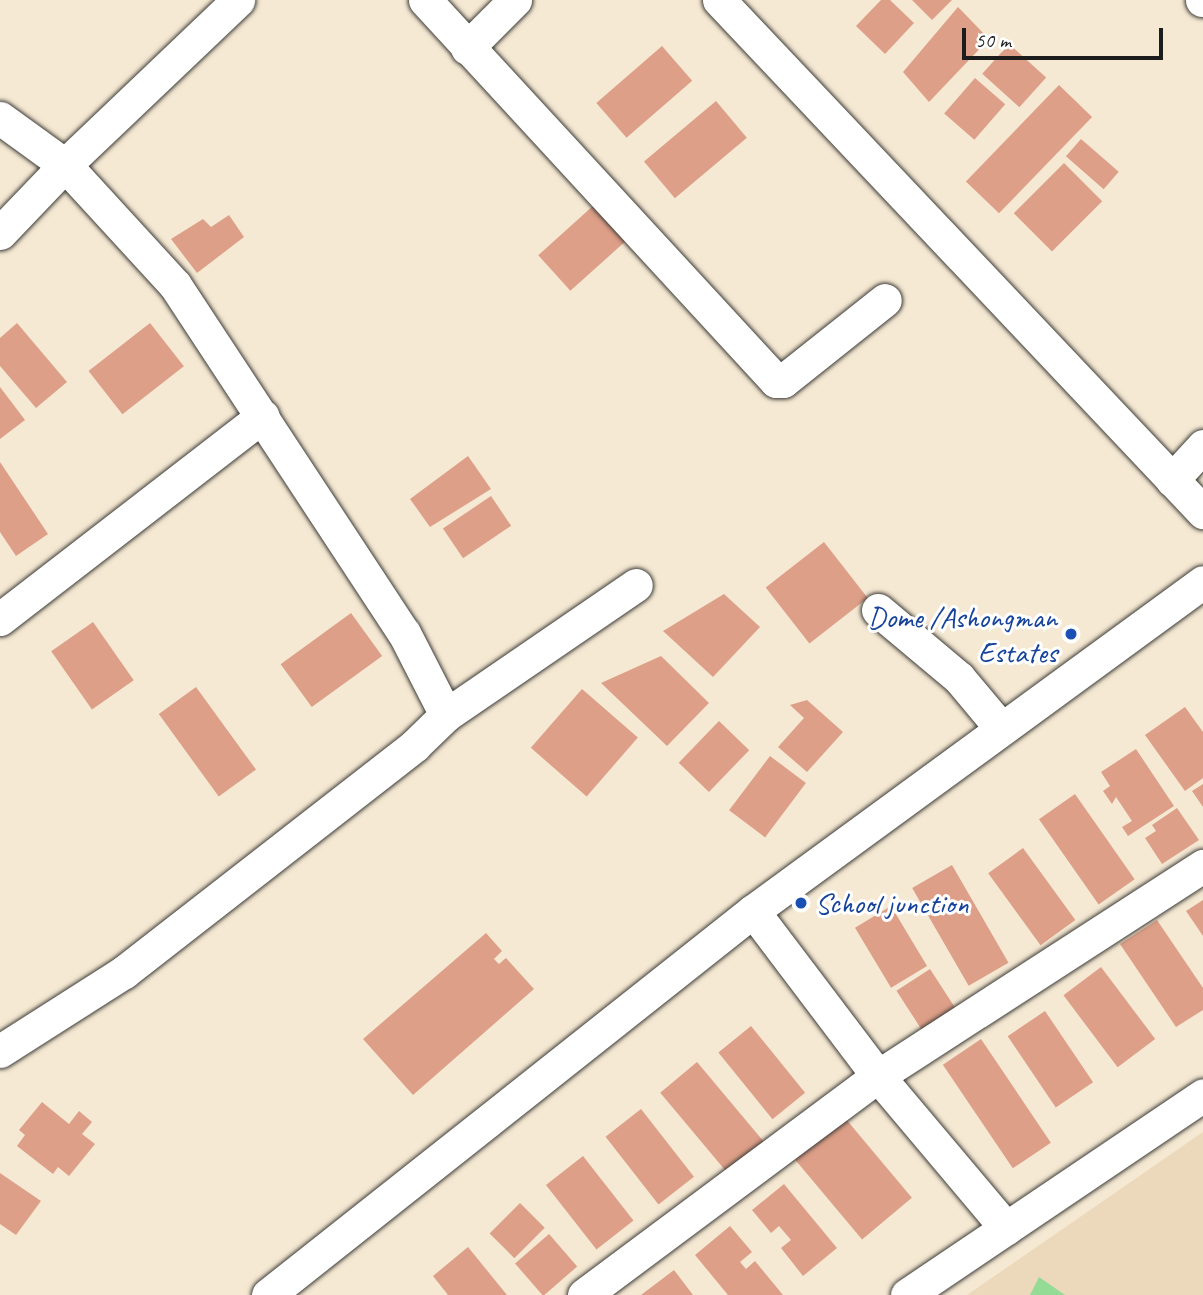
<!DOCTYPE html>
<style>
body{margin:0}
#map{position:relative;width:1203px;height:1295px;overflow:hidden;background:#f5e9d3;font-family:Caveat,sans-serif}
div>[style]{position:absolute}
.built>*{inset:0;background:#ecd8ba}
.green>*{inset:0;background:#94dc96}
.building>*{inset:0;background:#de9f88;transform-origin:0 0}
.roads{filter:drop-shadow(0 0 2px #3d3b37) drop-shadow(0 0 2px #3d3b37)}
.minor>*{height:33px;margin:-16.5px;padding:0 16.5px;transform-origin:16.5px;border-radius:16.5px;background:#fff}
.dots>*{width:19px;height:19px;translate:-50% -50%;box-sizing:border-box;border:4px solid #fff;border-radius:50%}
span{translate:-50% -50%;white-space:nowrap;text-align:center;line-height:1.15;-webkit-text-stroke:6px #fff;paint-order:stroke}
.transit-label{font-size:30px;color:#164399}
.right{translate:-100% -50%;text-align:right}
.left{translate:0 -50%;text-align:left}
.scale{position:absolute;left:962px;top:28px;width:201px;height:32px;box-sizing:border-box;border:4px solid #1c1c1c;border-top:0;padding-left:9px;font-size:21px;line-height:24px;white-space:nowrap;color:#1c1c1c;-webkit-text-stroke:5px #fff;paint-order:stroke}
</style>
<div id="map">
<div class="built">
<div style="clip-path:polygon(1203px 1132px,1203px 1295px,967px 1295px)"></div>
</div>
<div class="green">
<div style="clip-path:polygon(1039px 1277px,1065px 1295px,1030px 1295px)"></div>
</div>
<div class="building">
<div style="clip-path:polygon(881px 0,890px 0,914px 23px,885px 54px,856px 26px)"></div>
<div style="clip-path:polygon(912px 0,952px 0,932px 20px)"></div>
<div style="clip-path:polygon(958px 7px,989px 39px,929px 102px,903px 72px)"></div>
<div style="left:1009px;top:44px;width:50px;height:40px;rotate:42deg"></div>
<div style="left:662px;top:46px;width:46px;height:87px;rotate:49deg"></div>
<div style="left:975px;top:78px;width:40px;height:47px;rotate:41deg"></div>
<div style="left:1059px;top:85px;width:46px;height:134px;rotate:44deg"></div>
<div style="left:716px;top:101px;width:48px;height:94px;rotate:50deg"></div>
<div style="left:1081px;top:139px;width:50px;height:23px;rotate:41deg"></div>
<div style="left:1064px;top:163px;width:54px;height:71px;rotate:45deg"></div>
<div style="left:594px;top:205px;width:48px;height:75px;rotate:48deg"></div>
<div style="clip-path:polygon(229px 215px,244px 237px,197px 273px,171px 239px,203px 219px,211px 227px)"></div>
<div style="clip-path:polygon(17px 323px,67px 382px,36px 408px,0 366px,0 338px)"></div>
<div style="left:150px;top:323px;width:55px;height:78px;rotate:52deg"></div>
<div style="clip-path:polygon(0 387px,25px 420px,0 439px)"></div>
<div style="clip-path:polygon(468px 456px,491px 489px,430px 527px,410px 499px)"></div>
<div style="clip-path:polygon(0 462px,48px 534px,16px 556px,0 532px)"></div>
<div style="left:491px;top:496px;width:36px;height:58px;rotate:56deg"></div>
<div style="left:824px;top:542px;width:71px;height:74px;rotate:52deg"></div>
<div style="clip-path:polygon(724px 594px,760px 627px,713px 677px,663px 631px)"></div>
<div style="left:351px;top:613px;width:53px;height:87px;rotate:54deg"></div>
<div style="left:93px;top:622px;width:71px;height:51px;rotate:55deg"></div>
<div style="clip-path:polygon(661px 656px,709px 703px,667px 746px,601px 683px)"></div>
<div style="left:196px;top:687px;width:102px;height:46px;rotate:54deg"></div>
<div style="left:582px;top:689px;width:74px;height:78px;rotate:41deg"></div>
<div style="clip-path:polygon(807px 700px,843px 732px,807px 772px,778px 747px,804px 718px,790px 705px)"></div>
<div style="clip-path:polygon(1185px 707px,1203px 732px,1203px 778px,1185px 791px,1145px 735px)"></div>
<div style="left:719px;top:721px;width:42px;height:58px;rotate:44deg"></div>
<div style="clip-path:polygon(1136px 749px,1174px 806px,1128px 836px,1122px 827px,1132px 821px,1116px 797px,1112px 804px,1103px 791px,1110px 786px,1101px 772px)"></div>
<div style="left:770px;top:756px;width:45px;height:68px;rotate:37deg"></div>
<div style="clip-path:polygon(1203px 784px,1203px 807px,1192px 791px)"></div>
<div style="left:1075px;top:794px;width:104px;height:44px;rotate:55deg"></div>
<div style="clip-path:polygon(1177px 808px,1199px 840px,1162px 864px,1145px 838px,1156px 831px,1152px 825px)"></div>
<div style="left:1023px;top:848px;width:89px;height:43px;rotate:54deg"></div>
<div style="left:952px;top:865px;width:113px;height:46px;rotate:60deg"></div>
<div style="clip-path:polygon(1203px 900px,1203px 936px,1186px 911px)"></div>
<div style="left:891px;top:906px;width:70px;height:42px;rotate:59deg"></div>
<div style="clip-path:polygon(1157px 920px,1203px 988px,1203px 1010px,1176px 1027px,1120px 944px)"></div>
<div style="clip-path:polygon(486px 933px,502px 951px,494px 959px,499px 964px,506px 958px,534px 989px,413px 1095px,363px 1039px)"></div>
<div style="left:1101px;top:967px;width:90px;height:47px;rotate:53deg"></div>
<div style="left:930px;top:969px;width:56px;height:40px;rotate:57deg"></div>
<div style="left:1045px;top:1011px;width:86px;height:45px;rotate:56deg"></div>
<div style="left:751px;top:1026px;width:86px;height:42px;rotate:51deg"></div>
<div style="left:981px;top:1039px;width:125px;height:46px;rotate:56deg"></div>
<div style="left:697px;top:1062px;width:104px;height:48px;rotate:50deg"></div>
<div style="clip-path:polygon(42px 1102px,69px 1124px,79px 1111px,92px 1122px,82px 1134px,95px 1144px,69px 1176px,58px 1167px,53px 1174px,17px 1146px,25px 1135px,19px 1130px)"></div>
<div style="left:641px;top:1109px;width:86px;height:45px;rotate:52deg"></div>
<div style="left:845px;top:1118px;width:104px;height:65px;rotate:50deg"></div>
<div style="left:583px;top:1156px;width:82px;height:47px;rotate:52deg"></div>
<div style="clip-path:polygon(0 1173px,41px 1201px,16px 1235px,0 1224px)"></div>
<div style="clip-path:polygon(784px 1184px,837px 1248px,803px 1276px,781px 1248px,791px 1240px,779px 1226px,771px 1233px,752px 1210px)"></div>
<div style="left:520px;top:1203px;width:35px;height:43px;rotate:45deg"></div>
<div style="clip-path:polygon(730px 1226px,752px 1252px,740px 1262px,746px 1269px,755px 1261px,783px 1295px,728px 1295px,695px 1255px)"></div>
<div style="left:549px;top:1234px;width:43px;height:45px;rotate:49deg"></div>
<div style="clip-path:polygon(468px 1247px,507px 1295px,448px 1295px,433px 1276px)"></div>
<div style="clip-path:polygon(674px 1270px,693px 1295px,641px 1295px)"></div>
</div>
<div class="roads">
<div class="minor">
<div style="left:425px;top:0;width:518px;rotate:47.35deg"></div>
<div style="left:776px;top:381px;width:7px"></div>
<div style="left:783px;top:381px;width:130px;rotate:-38.5deg"></div>
<div style="left:719px;top:0;width:705px;rotate:46.61deg"></div>
<div style="left:1202px;top:0;width:1px"></div>
<div style="left:467px;top:48px;width:68px;rotate:-45deg"></div>
<div style="left:0;top:118px;width:80px;rotate:35.9deg"></div>
<div style="left:65px;top:165px;width:163px;rotate:47.5deg"></div>
<div style="left:175px;top:285px;width:417px;rotate:56.7deg"></div>
<div style="left:404px;top:633px;width:92px;rotate:62.9deg"></div>
<div style="left:0;top:233px;width:94px;rotate:-46.3deg"></div>
<div style="left:65px;top:165px;width:239px;rotate:-43.6deg"></div>
<div style="left:1172px;top:480px;width:46px;rotate:-47.6deg"></div>
<div style="left:878px;top:610px;width:106px;rotate:40deg"></div>
<div style="left:959px;top:678px;width:65px;rotate:50deg"></div>
<div style="left:0;top:619px;width:332px;rotate:-37.7deg"></div>
<div style="left:753px;top:911px;width:207px;rotate:52.9deg"></div>
<div style="left:878px;top:1076px;width:199px;rotate:49.9deg"></div>
<div style="left:0;top:1051px;width:147px;rotate:-32.5deg"></div>
<div style="left:124px;top:972px;width:368px;rotate:-37.9deg"></div>
<div style="left:414px;top:746px;width:45px;rotate:-44.1deg"></div>
<div style="left:446px;top:715px;width:230px;rotate:-34.4deg"></div>
<div style="left:268px;top:1295px;width:619px;rotate:-38.37deg"></div>
<div style="left:753px;top:911px;width:557px;rotate:-36.17deg"></div>
<div style="left:584px;top:1295px;width:367px;rotate:-36.7deg"></div>
<div style="left:878px;top:1076px;width:387px;rotate:-32.9deg"></div>
<div style="left:907px;top:1295px;width:357px;rotate:-34deg"></div>
</div>
</div>
<div class="dots">
<div style="left:1071px;top:634px;background:#1a4fb4"></div>
<div style="left:801px;top:903px;background:#1a4fb4"></div>
</div>
<div class="transit-label">
<span class="right" style="left:1057px;top:634px">Dome /Ashongman<br>Estates</span>
<span class="left" style="left:815px;top:903px">School junction</span>
</div>
<div class="scale">50 m</div>
</div>
